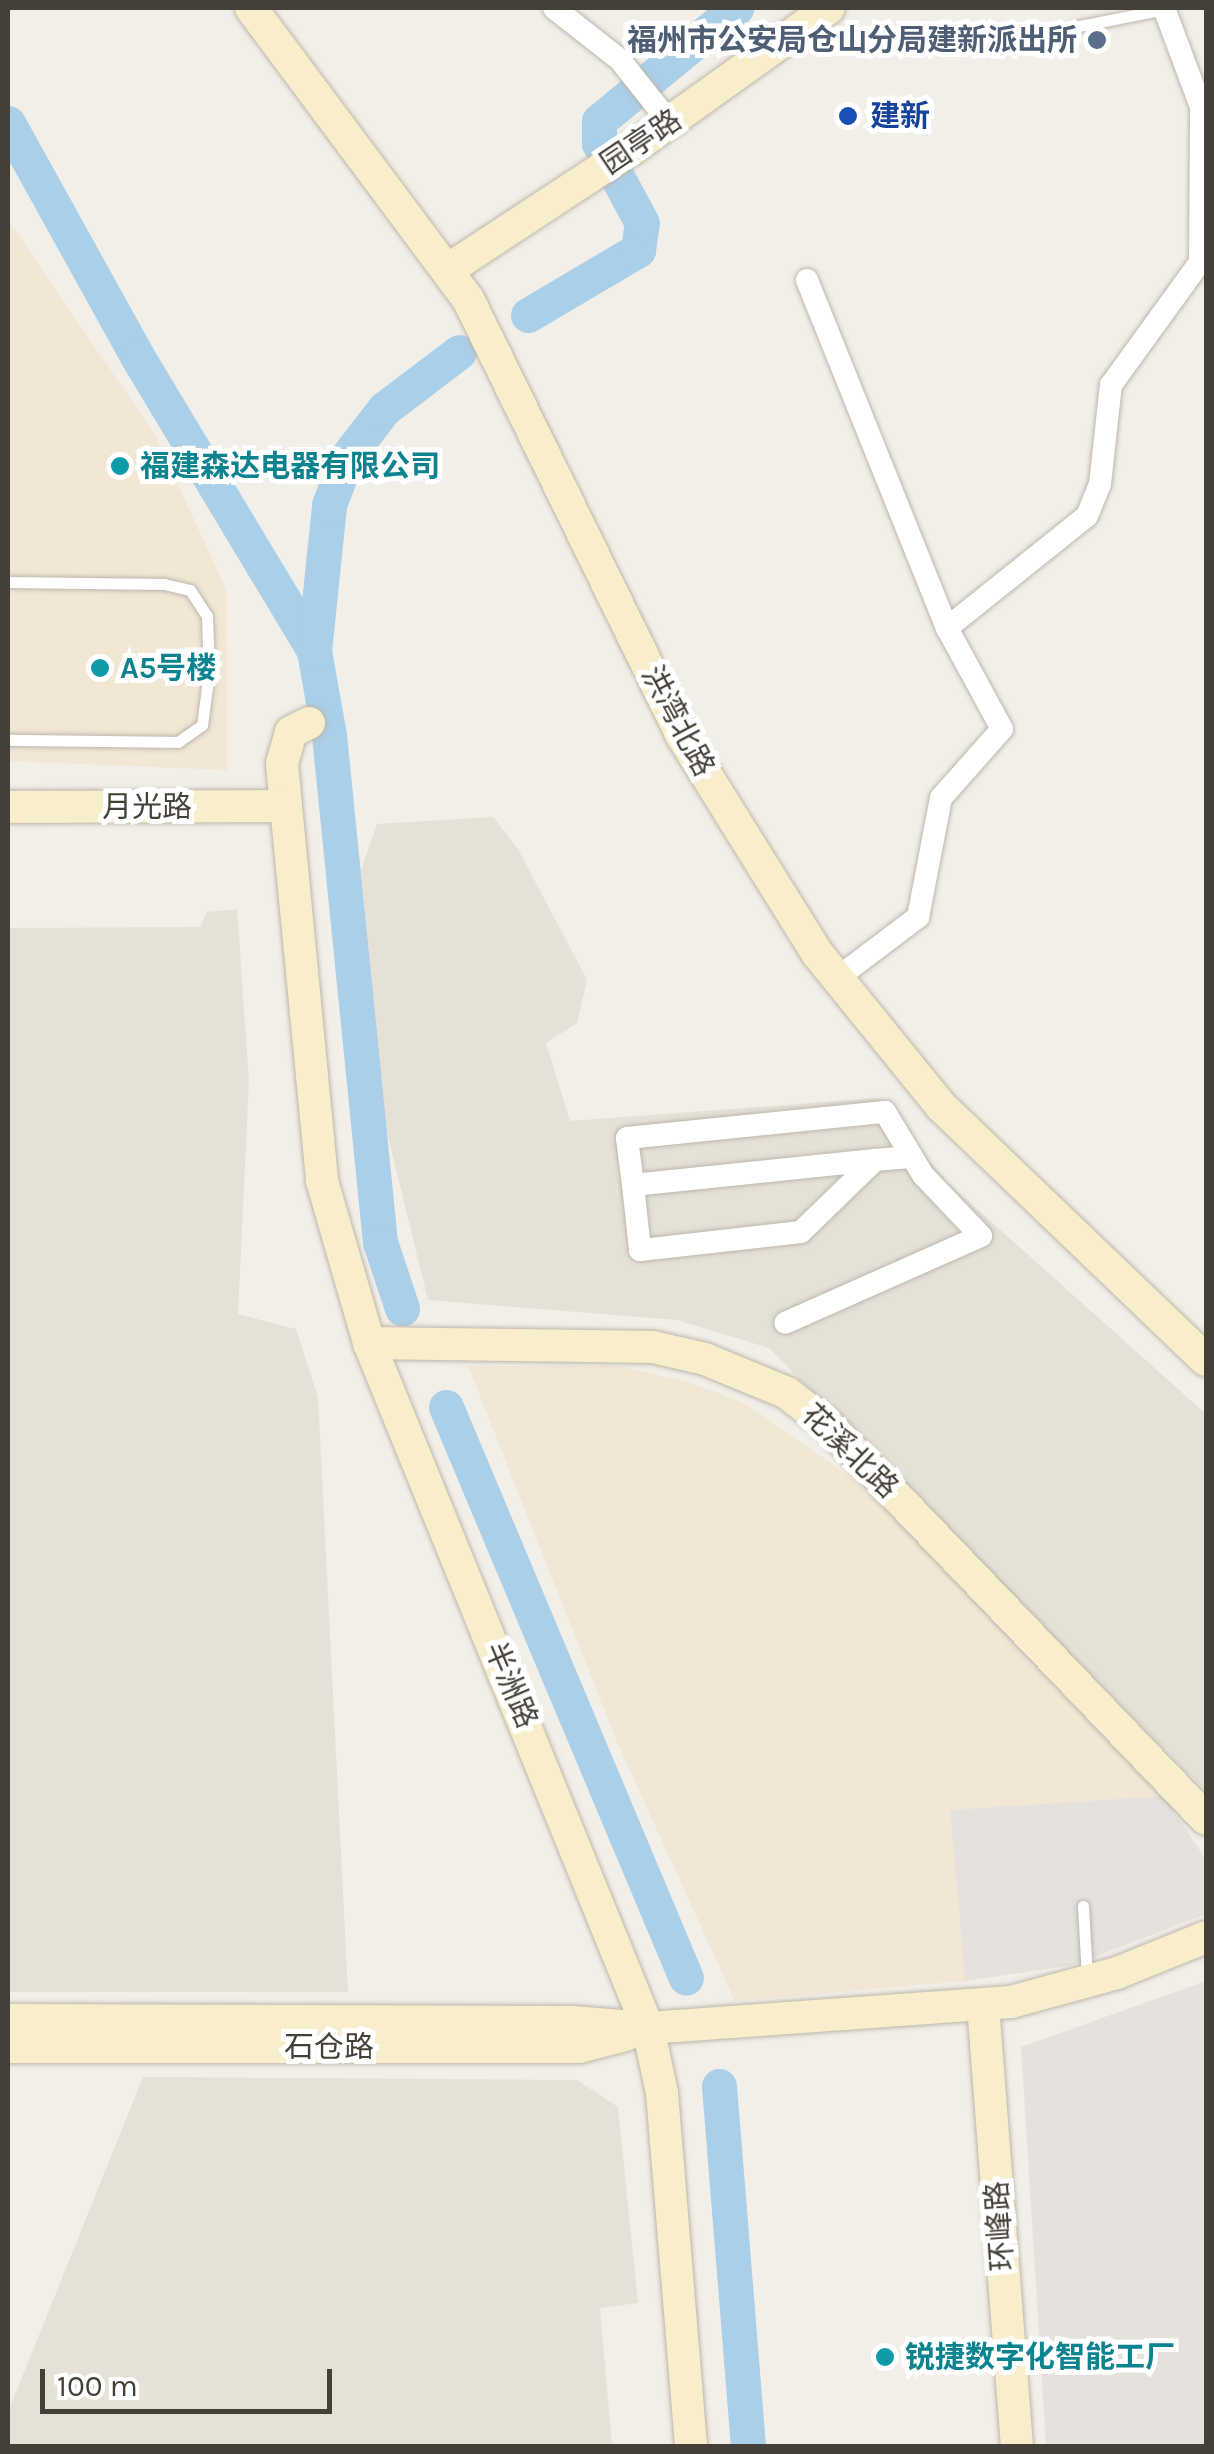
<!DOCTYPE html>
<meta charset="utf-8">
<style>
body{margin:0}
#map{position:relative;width:1214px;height:2454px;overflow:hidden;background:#f2efe8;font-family:Karla,"Noto Sans SC",sans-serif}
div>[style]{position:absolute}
.residential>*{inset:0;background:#e6e1d7}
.commercial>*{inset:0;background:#f2e6d5}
.industrial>*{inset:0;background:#e5e1dd}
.river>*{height:35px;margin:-17.5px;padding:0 17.5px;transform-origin:17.5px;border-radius:17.5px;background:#aacfe9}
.roads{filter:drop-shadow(0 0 2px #bdb7ac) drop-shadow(0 0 2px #bdb7ac)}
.lane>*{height:11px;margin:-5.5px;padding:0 5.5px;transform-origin:5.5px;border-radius:5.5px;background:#fff}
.street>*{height:22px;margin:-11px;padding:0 11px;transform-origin:11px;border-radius:11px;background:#fff}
.secondary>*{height:32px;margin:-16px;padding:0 16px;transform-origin:16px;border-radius:16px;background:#f9eecb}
.dots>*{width:28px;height:28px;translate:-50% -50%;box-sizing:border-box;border:5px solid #fff;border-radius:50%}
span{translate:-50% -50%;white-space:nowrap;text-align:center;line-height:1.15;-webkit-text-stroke:10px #fff;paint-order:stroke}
.service-label{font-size:30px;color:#4e5e75;font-weight:700}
.right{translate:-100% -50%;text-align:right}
.transit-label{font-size:30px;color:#164399;font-weight:700}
.left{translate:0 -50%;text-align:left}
.street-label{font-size:30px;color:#454037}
.culture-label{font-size:30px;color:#0d838f;font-weight:700}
.frame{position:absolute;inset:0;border:10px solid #454037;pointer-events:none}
.scale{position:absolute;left:40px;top:2369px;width:292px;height:45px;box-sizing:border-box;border:5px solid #454037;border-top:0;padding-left:12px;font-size:30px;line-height:35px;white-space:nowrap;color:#454037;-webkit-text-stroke:8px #fff;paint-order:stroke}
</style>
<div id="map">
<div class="residential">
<div style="clip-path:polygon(493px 817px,518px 849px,587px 980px,577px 1023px,546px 1043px,570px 1121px,878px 1098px,948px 1183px,1206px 1414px,1206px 1792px,769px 1348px,677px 1320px,428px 1300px,384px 1120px,361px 870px,377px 824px)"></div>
<div style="clip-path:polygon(237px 909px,249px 1080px,238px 1314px,296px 1329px,318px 1397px,348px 1992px,8px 1992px,8px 928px,200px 927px,207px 912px)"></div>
<div style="clip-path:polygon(143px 2077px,577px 2080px,618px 2107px,638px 2303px,600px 2308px,612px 2446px,8px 2446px,8px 2412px)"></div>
</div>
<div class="commercial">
<div style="clip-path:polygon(8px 220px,155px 435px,226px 589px,227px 770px,8px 761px)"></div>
<div style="clip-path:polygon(468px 1366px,618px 1366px,689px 1382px,746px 1404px,849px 1476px,898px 1521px,1164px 1796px,950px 1810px,965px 1981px,735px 2001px,617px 1742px)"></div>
</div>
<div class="industrial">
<div style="clip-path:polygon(1164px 1796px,1206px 1860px,1206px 1914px,1073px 1965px,965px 1981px,950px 1810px)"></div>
<div style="clip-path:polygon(1206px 1981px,1206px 2446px,1046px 2446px,1021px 2047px)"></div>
</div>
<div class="river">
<div style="left:8px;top:123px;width:266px;rotate:61deg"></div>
<div style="left:137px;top:356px;width:344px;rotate:59deg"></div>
<div style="left:314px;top:651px;width:85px;rotate:79.9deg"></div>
<div style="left:329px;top:735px;width:510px;rotate:84.26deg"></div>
<div style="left:380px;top:1242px;width:70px;rotate:71.6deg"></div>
<div style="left:528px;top:315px;width:128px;rotate:-30.6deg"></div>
<div style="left:638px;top:250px;width:27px;rotate:-82deg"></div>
<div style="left:642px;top:223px;width:91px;rotate:-118.3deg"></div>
<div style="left:599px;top:143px;width:22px;rotate:-90deg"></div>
<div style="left:599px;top:121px;width:178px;rotate:-39.5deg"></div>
<div style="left:314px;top:651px;width:147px;rotate:-84.1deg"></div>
<div style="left:329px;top:505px;width:51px;rotate:-69.4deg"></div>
<div style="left:347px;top:457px;width:61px;rotate:-52.4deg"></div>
<div style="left:384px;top:409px;width:94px;rotate:-37.2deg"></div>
<div style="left:446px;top:1407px;width:619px;rotate:67.2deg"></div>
<div style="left:719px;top:2086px;width:361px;rotate:85.4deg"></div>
</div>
<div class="roads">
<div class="lane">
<div style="left:1074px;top:27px;width:93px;rotate:-11.2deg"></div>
<div style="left:8px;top:582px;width:156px;rotate:0.7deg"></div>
<div style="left:164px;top:584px;width:27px;rotate:13deg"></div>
<div style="left:190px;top:590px;width:31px;rotate:57deg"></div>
<div style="left:207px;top:616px;width:56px;rotate:88deg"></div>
<div style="left:209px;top:672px;width:53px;rotate:97.5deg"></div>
<div style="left:202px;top:725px;width:29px;rotate:145deg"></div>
<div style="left:178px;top:742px;width:170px;rotate:-179.3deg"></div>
<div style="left:1083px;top:1906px;width:71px;rotate:86.8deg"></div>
</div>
<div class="street">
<div style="left:554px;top:8px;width:84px;rotate:38.2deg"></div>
<div style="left:620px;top:60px;width:80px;rotate:51.6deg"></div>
<div style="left:807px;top:280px;width:375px;rotate:68.1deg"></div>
<div style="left:947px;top:628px;width:115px;rotate:61.4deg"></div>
<div style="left:1002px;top:729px;width:92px;rotate:131.5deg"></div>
<div style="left:941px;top:798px;width:121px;rotate:100.9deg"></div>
<div style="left:918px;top:917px;width:103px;rotate:142.9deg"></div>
<div style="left:947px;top:628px;width:179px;rotate:-38.7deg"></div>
<div style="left:1087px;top:516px;width:35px;rotate:-68deg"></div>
<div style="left:1100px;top:484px;width:100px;rotate:-83.7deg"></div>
<div style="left:1111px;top:385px;width:152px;rotate:-54.1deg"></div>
<div style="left:1200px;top:262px;width:155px;rotate:-89.6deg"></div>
<div style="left:1201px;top:107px;width:106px;rotate:-110.5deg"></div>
<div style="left:875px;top:1160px;width:103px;rotate:135.8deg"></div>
<div style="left:801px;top:1232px;width:162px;rotate:173.6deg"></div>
<div style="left:640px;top:1250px;width:65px;rotate:-96.1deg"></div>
<div style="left:633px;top:1185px;width:243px;rotate:-5.9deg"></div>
<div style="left:875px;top:1160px;width:35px;rotate:-5deg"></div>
<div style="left:633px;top:1185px;width:47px;rotate:-97.3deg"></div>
<div style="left:627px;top:1138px;width:259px;rotate:-5.8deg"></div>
<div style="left:885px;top:1112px;width:74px;rotate:58.9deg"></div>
<div style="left:923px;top:1175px;width:84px;rotate:46.4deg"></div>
<div style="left:981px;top:1236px;width:214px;rotate:156.1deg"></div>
</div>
<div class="secondary">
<div style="left:251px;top:8px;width:363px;rotate:53.3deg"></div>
<div style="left:468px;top:299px;width:487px;rotate:63.9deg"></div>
<div style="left:682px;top:736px;width:256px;rotate:58.1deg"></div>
<div style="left:817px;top:953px;width:197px;rotate:51deg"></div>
<div style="left:941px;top:1106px;width:367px;rotate:43.8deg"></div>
<div style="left:449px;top:269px;width:219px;rotate:-33.3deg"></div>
<div style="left:632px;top:149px;width:242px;rotate:-35.6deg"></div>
<div style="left:309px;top:723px;width:20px;rotate:153deg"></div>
<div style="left:291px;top:732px;width:33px;rotate:106deg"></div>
<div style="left:282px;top:764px;width:419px;rotate:84.5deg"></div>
<div style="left:322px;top:1181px;width:169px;rotate:73.8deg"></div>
<div style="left:369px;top:1343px;width:740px;rotate:67.84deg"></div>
<div style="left:648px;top:2028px;width:66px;rotate:77.8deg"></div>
<div style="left:662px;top:2093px;width:354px;rotate:85.3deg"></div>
<div style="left:8px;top:807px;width:278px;rotate:-0.2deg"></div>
<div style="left:369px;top:1343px;width:284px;rotate:0.8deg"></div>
<div style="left:653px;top:1347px;width:53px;rotate:13deg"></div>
<div style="left:705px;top:1359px;width:89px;rotate:22.5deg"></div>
<div style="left:787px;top:1393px;width:51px;rotate:37.8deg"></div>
<div style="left:827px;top:1424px;width:547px;rotate:46.18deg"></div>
<div style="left:983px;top:2005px;width:442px;rotate:85.6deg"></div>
<div style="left:8px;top:2020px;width:564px;rotate:0.2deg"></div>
<div style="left:572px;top:2022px;width:76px;rotate:4.5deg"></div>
<div style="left:648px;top:2028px;width:364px;rotate:-4.1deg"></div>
<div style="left:1011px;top:2002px;width:110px;rotate:-15.3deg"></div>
<div style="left:1117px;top:1973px;width:96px;rotate:-22deg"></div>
<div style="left:8px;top:2047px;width:571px"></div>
<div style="left:579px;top:2047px;width:48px;rotate:-14.6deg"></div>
</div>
</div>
<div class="dots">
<div style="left:1097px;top:40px;background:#5c6f8a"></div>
<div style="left:848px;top:116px;background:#1a4fb4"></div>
<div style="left:120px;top:466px;background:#0f9aa8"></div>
<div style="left:100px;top:668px;background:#0f9aa8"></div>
<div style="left:885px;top:2357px;background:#0f9aa8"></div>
</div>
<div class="service-label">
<span class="right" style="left:1077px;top:40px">福州市公安局仓山分局建新派出所</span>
</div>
<div class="transit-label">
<span class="left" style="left:870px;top:116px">建新</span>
</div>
<div class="street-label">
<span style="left:641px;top:142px;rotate:-34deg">园亭路</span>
<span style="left:678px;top:721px;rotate:62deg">洪湾北路</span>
<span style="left:147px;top:807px">月光路</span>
<span style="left:850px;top:1451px;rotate:44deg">花溪北路</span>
<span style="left:511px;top:1685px;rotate:67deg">半洲路</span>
<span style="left:329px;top:2047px">石仓路</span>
<span style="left:1000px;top:2226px;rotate:-94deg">环峰路</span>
</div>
<div class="culture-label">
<span class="left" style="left:140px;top:466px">福建森达电器有限公司</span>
<span class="left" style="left:120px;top:668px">A5号楼</span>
<span class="left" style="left:905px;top:2357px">锐捷数字化智能工厂</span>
</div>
<div class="frame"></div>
<div class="scale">100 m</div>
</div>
